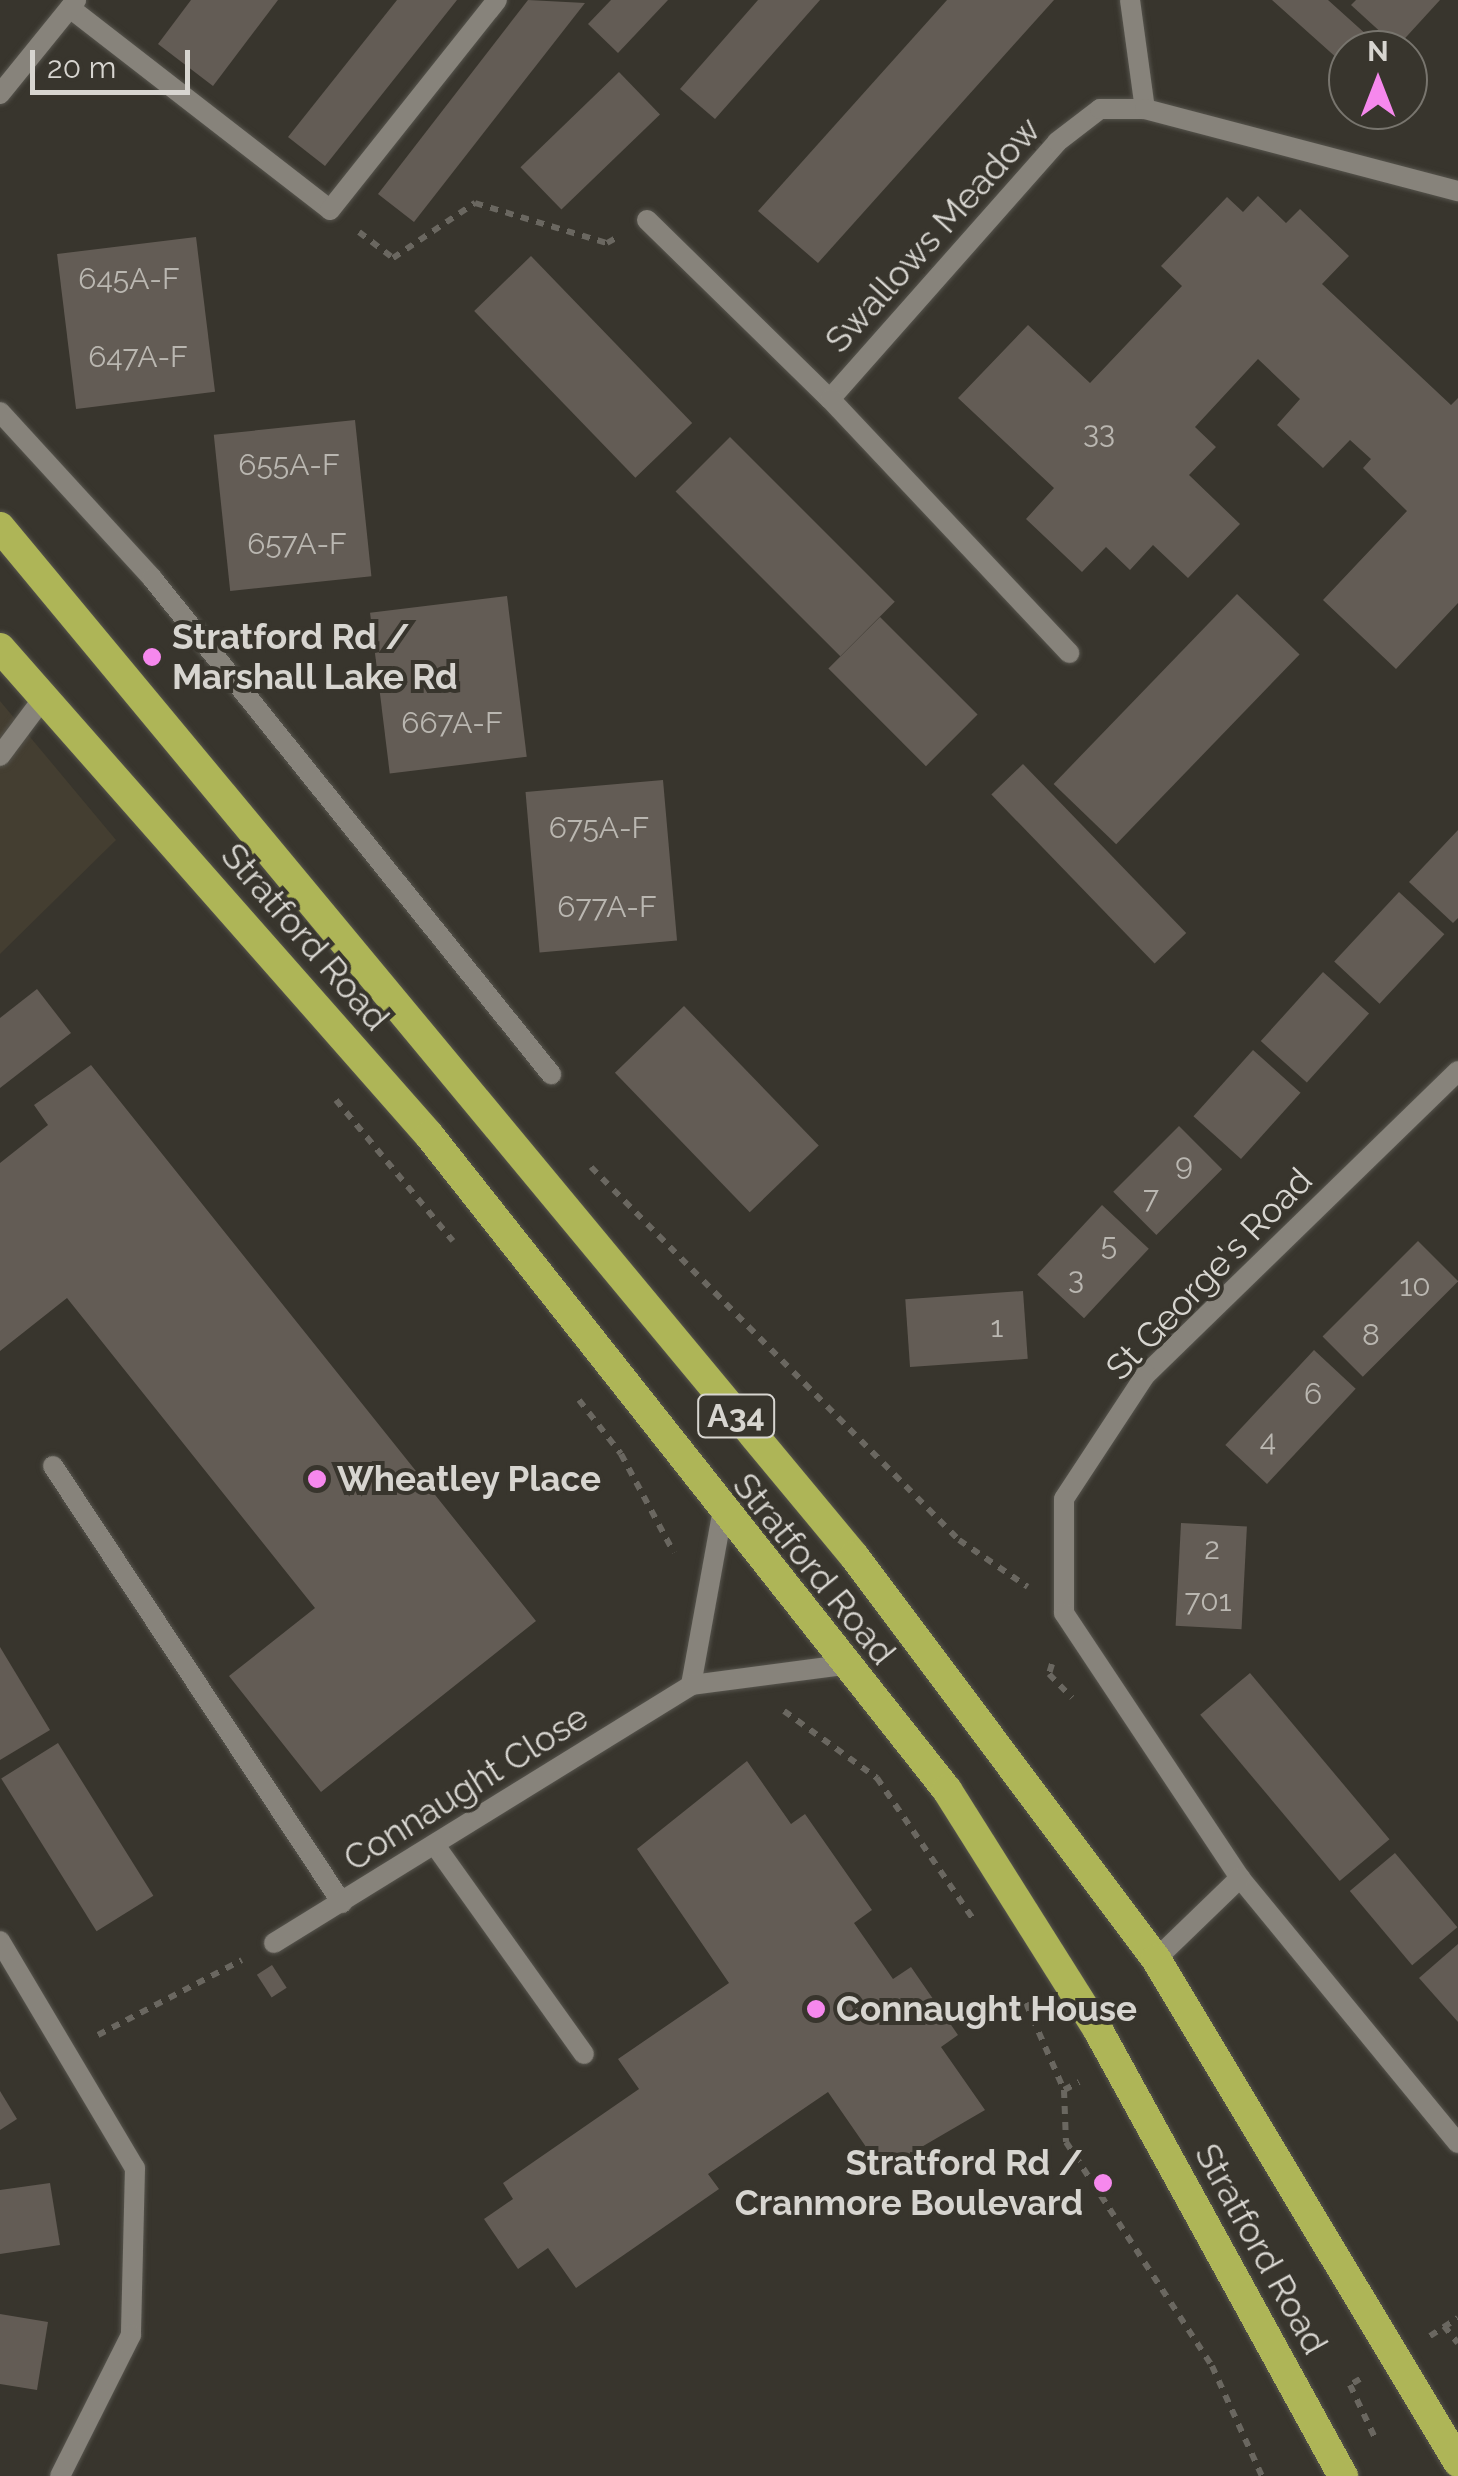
<!DOCTYPE html>
<style>
body{margin:0}
#map{position:relative;width:1458px;height:2476px;overflow:hidden;background:#38352d;font-family:Raleway,sans-serif}
div>[style]{position:absolute}
.built>*{inset:0;background:#443e31}
.building>*{inset:0;background:#635c55;transform-origin:0 0}
.path>*{height:6px;margin-top:-3px;transform-origin:0;background:repeating-linear-gradient(90deg,#6a6760 0 8px,transparent 0 16px)}
.roads{filter:drop-shadow(0 0 2px #56544d) drop-shadow(0 0 2px #56544d)}
.lane>*{height:20px;margin:-10px;padding:0 10px;transform-origin:10px;border-radius:10px;background:#87837b}
.street>*{height:20px;margin:-10px;padding:0 10px;transform-origin:10px;border-radius:10px;background:#87837b}
.highway>*{height:30px;margin:-15px;padding:0 15px;transform-origin:15px;border-radius:15px;background:#aeb557}
.dots>*{width:28px;height:28px;translate:-50% -50%;box-sizing:border-box;border:5px solid #38352d;border-radius:50%}
span{translate:-50% -50%;white-space:nowrap;text-align:center;line-height:1.15;-webkit-text-stroke:8px #38352d;paint-order:stroke}
.number-label{font-size:30px;color:#bab7b1}
.number-label span{-webkit-text-stroke-width:0}
.shield-label span{padding:2px 8px;background:#38352d;border:2px solid;border-radius:8px;-webkit-text-stroke-width:0}
.shield-label{font-size:32px;color:#d7d5d0;font-weight:700}
.street-label{font-size:35px;color:#d7d5d0}
.poi-label{font-size:35px;color:#d7d5d0;font-weight:700}
.left{translate:0 -50%;text-align:left}
.right{translate:-100% -50%;text-align:right}
.north{position:absolute;left:1328px;top:30px;width:100px;height:100px;box-sizing:border-box;background:#38352d;border:2px solid #78756e;border-radius:50%;rotate:0deg;font-size:28px;font-weight:700;line-height:40px;text-align:center;color:#d7d5d0}
.north::after{content:'';display:block;margin:auto;width:35px;height:45px;background:#f688ed;clip-path:polygon(50% 0,100% 100%,50% 72%,0 100%)}
.scale{position:absolute;left:30px;top:50px;width:160px;height:45px;box-sizing:border-box;border:5px solid #d7d5d0;border-top:0;padding-left:12px;font-size:30px;line-height:35px;white-space:nowrap;color:#d7d5d0;-webkit-text-stroke:8px #38352d;paint-order:stroke}
</style>
<div id="map">
<div class="built">
<div style="clip-path:polygon(0 701px,116px 840px,0 954px)"></div>
</div>
<div class="building">
<div style="clip-path:polygon(191px 0,278px 0,213px 86px,158px 44px)"></div>
<div style="clip-path:polygon(397px 0,457px 0,325px 166px,288px 137px)"></div>
<div style="clip-path:polygon(528px 0,585px 3px,414px 222px,378px 194px)"></div>
<div style="clip-path:polygon(611px 0,668px 0,618px 53px,588px 24px)"></div>
<div style="clip-path:polygon(758px 0,820px 0,715px 119px,680px 89px)"></div>
<div style="clip-path:polygon(947px 0,1054px 0,818px 263px,758px 211px)"></div>
<div style="clip-path:polygon(1272px 0,1328px 0,1378px 45px,1348px 50px,1348px 68px)"></div>
<div style="clip-path:polygon(1356px 0,1440px 0,1397px 47px,1351px 5px)"></div>
<div style="left:619px;top:72px;width:59px;height:137px;rotate:46deg"></div>
<div style="clip-path:polygon(1258px 196px,1286px 223px,1300px 209px,1349px 256px,1322px 284px,1451px 405px,1458px 398px,1458px 603px,1396px 669px,1323px 600px,1407px 511px,1363px 468px,1371px 459px,1350px 440px,1323px 468px,1277px 425px,1300px 399px,1258px 359px,1195px 427px,1216px 447px,1189px 475px,1240px 524px,1188px 578px,1153px 545px,1130px 570px,1106px 547px,1082px 572px,1026px 519px,1054px 488px,958px 398px,1028px 325px,1090px 383px,1182px 286px,1161px 266px,1227px 197px,1243px 212px)"></div>
<div style="left:196px;top:237px;width:156px;height:140px;rotate:83deg"></div>
<div style="left:531px;top:256px;width:232px;height:79px;rotate:46deg"></div>
<div style="left:355px;top:420px;width:157px;height:142px;rotate:84deg"></div>
<div style="left:730px;top:437px;width:233px;height:77px;rotate:45deg"></div>
<div style="left:1237px;top:594px;width:87px;height:264px;rotate:44deg"></div>
<div style="left:507px;top:596px;width:162px;height:138px;rotate:83deg"></div>
<div style="left:880px;top:617px;width:138px;height:73px;rotate:45deg"></div>
<div style="left:1023px;top:764px;width:235px;height:44px;rotate:46deg"></div>
<div style="left:663px;top:780px;width:161px;height:138px;rotate:85deg"></div>
<div style="clip-path:polygon(1458px 830px,1458px 918px,1453px 923px,1409px 882px)"></div>
<div style="left:1399px;top:892px;width:62px;height:95px;rotate:43deg"></div>
<div style="left:1323px;top:972px;width:62px;height:93px;rotate:42deg"></div>
<div style="clip-path:polygon(37px 989px,71px 1033px,0 1088px,0 1018px)"></div>
<div style="left:684px;top:1006px;width:194px;height:96px;rotate:46deg"></div>
<div style="left:1253px;top:1050px;width:64px;height:89px;rotate:42deg"></div>
<div style="clip-path:polygon(91px 1065px,536px 1621px,321px 1792px,229px 1676px,315px 1608px,67px 1298px,0 1351px,0 1163px,48px 1125px,34px 1105px)"></div>
<div style="left:1179px;top:1126px;width:61px;height:93px;rotate:45deg"></div>
<div style="left:1102px;top:1205px;width:64px;height:95px;rotate:43deg"></div>
<div style="left:1418px;top:1241px;width:57px;height:135px;rotate:45deg"></div>
<div style="left:1023px;top:1291px;width:68px;height:118px;rotate:86deg"></div>
<div style="left:1314px;top:1350px;width:57px;height:130px;rotate:43deg"></div>
<div style="left:1181px;top:1523px;width:66px;height:103px;rotate:3deg"></div>
<div style="clip-path:polygon(0 1647px,50px 1730px,0 1760px)"></div>
<div style="left:1250px;top:1673px;width:217px;height:65px;rotate:50deg"></div>
<div style="left:58px;top:1743px;width:180px;height:67px;rotate:58deg"></div>
<div style="clip-path:polygon(747px 1761px,791px 1824px,805px 1814px,872px 1910px,854px 1923px,893px 1979px,911px 1967px,958px 2035px,941px 2047px,985px 2110px,882px 2170px,828px 2092px,708px 2174px,719px 2189px,576px 2288px,548px 2248px,518px 2269px,484px 2219px,513px 2199px,503px 2183px,639px 2089px,618px 2059px,729px 1983px,637px 1849px)"></div>
<div style="left:1395px;top:1853px;width:97px;height:59px;rotate:50deg"></div>
<div style="clip-path:polygon(1458px 1944px,1458px 2022px,1419px 1978px)"></div>
<div style="left:272px;top:1965px;width:27px;height:18px;rotate:57deg"></div>
<div style="clip-path:polygon(0 2091px,17px 2119px,0 2130px)"></div>
<div style="clip-path:polygon(50px 2183px,60px 2245px,0 2254px,0 2190px)"></div>
<div style="clip-path:polygon(0 2314px,48px 2322px,37px 2390px,0 2384px)"></div>
</div>
<div class="path">
<div style="left:359px;top:232px;width:43px;rotate:37.4deg"></div>
<div style="left:393px;top:258px;width:99px;rotate:-33.9deg"></div>
<div style="left:475px;top:203px;width:138px;rotate:16.9deg"></div>
<div style="left:607px;top:243px;width:13px;rotate:-29deg"></div>
<div style="left:336px;top:1100px;width:183px;rotate:50.3deg"></div>
<div style="left:591px;top:1167px;width:524px;rotate:45.39deg"></div>
<div style="left:959px;top:1540px;width:83px;rotate:34.3deg"></div>
<div style="left:579px;top:1400px;width:68px;rotate:52.1deg"></div>
<div style="left:621px;top:1454px;width:112px;rotate:61.8deg"></div>
<div style="left:1052px;top:1664px;width:10px;rotate:107deg"></div>
<div style="left:1049px;top:1674px;width:33px;rotate:46deg"></div>
<div style="left:784px;top:1711px;width:115px;rotate:35.8deg"></div>
<div style="left:877px;top:1778px;width:172px;rotate:55.7deg"></div>
<div style="left:1026px;top:2003px;width:95px;rotate:66.4deg"></div>
<div style="left:1064px;top:2090px;width:17px;rotate:-28deg"></div>
<div style="left:98px;top:2035px;width:162px;rotate:-27.5deg"></div>
<div style="left:1064px;top:2090px;width:52px;rotate:87.8deg"></div>
<div style="left:1066px;top:2142px;width:267px;rotate:56.9deg"></div>
<div style="left:1212px;top:2366px;width:121px;rotate:65.6deg"></div>
<div style="left:1444px;top:2326px;width:22px;rotate:51deg"></div>
<div style="left:1430px;top:2336px;width:33px;rotate:-33deg"></div>
<div style="left:1360px;top:2379px;width:12px;rotate:149deg"></div>
<div style="left:1350px;top:2385px;width:61px;rotate:64.7deg"></div>
</div>
<div class="roads">
<div class="lane">
<div style="left:70px;top:8px;width:329px;rotate:37.8deg"></div>
<div style="left:330px;top:210px;width:268px;rotate:-51.5deg"></div>
<div style="left:0;top:756px;width:74px;rotate:-53.3deg"></div>
<div style="left:53px;top:1466px;width:524px;rotate:56.52deg"></div>
<div style="left:437px;top:1848px;width:253px;rotate:54.5deg"></div>
</div>
<div class="street">
<div style="left:1130px;top:0;width:110px;rotate:82.2deg"></div>
<div style="left:0;top:94px;width:121px;rotate:-51deg"></div>
<div style="left:647px;top:220px;width:256px;rotate:44.4deg"></div>
<div style="left:830px;top:399px;width:343px;rotate:-48.5deg"></div>
<div style="left:1057px;top:142px;width:54px;rotate:-37.5deg"></div>
<div style="left:1100px;top:109px;width:45px"></div>
<div style="left:1145px;top:109px;width:324px;rotate:14.7deg"></div>
<div style="left:830px;top:399px;width:349px;rotate:46.7deg"></div>
<div style="left:0;top:412px;width:225px;rotate:47.5deg"></div>
<div style="left:152px;top:578px;width:637px;rotate:51.19deg"></div>
<div style="left:1458px;top:1071px;width:435px;rotate:135.8deg"></div>
<div style="left:1146px;top:1374px;width:149px;rotate:123.3deg"></div>
<div style="left:1064px;top:1499px;width:114px;rotate:90deg"></div>
<div style="left:1064px;top:1613px;width:318px;rotate:56.4deg"></div>
<div style="left:1240px;top:1878px;width:343px;rotate:50.6deg"></div>
<div style="left:691px;top:1685px;width:173px;rotate:-79.7deg"></div>
<div style="left:0;top:1941px;width:264px;rotate:59.3deg"></div>
<div style="left:135px;top:2168px;width:167px;rotate:91.4deg"></div>
<div style="left:131px;top:2335px;width:158px;rotate:116.7deg"></div>
<div style="left:274px;top:1943px;width:490px;rotate:-31.7deg"></div>
<div style="left:691px;top:1685px;width:153px;rotate:-7.5deg"></div>
<div style="left:1156px;top:1959px;width:117px;rotate:-44deg"></div>
</div>
<div class="highway">
<div style="left:0;top:527px;width:1337px;rotate:50.31deg"></div>
<div style="left:854px;top:1556px;width:504px;rotate:53.15deg"></div>
<div style="left:1156px;top:1959px;width:587px;rotate:59.02deg"></div>
<div style="left:0;top:648px;width:649px;rotate:48.62deg"></div>
<div style="left:429px;top:1135px;width:835px;rotate:51.66deg"></div>
<div style="left:947px;top:1790px;width:284px;rotate:57.8deg"></div>
<div style="left:1098px;top:2030px;width:509px;rotate:61.22deg"></div>
</div>
</div>
<div class="dots">
<div style="left:152px;top:657px;background:#f688ed"></div>
<div style="left:317px;top:1479px;background:#f688ed"></div>
<div style="left:816px;top:2009px;background:#f688ed"></div>
<div style="left:1103px;top:2183px;background:#f688ed"></div>
</div>
<div class="number-label">
<span style="left:129px;top:279px">645A-F</span>
<span style="left:138px;top:357px">647A-F</span>
<span style="left:1099px;top:433px">33</span>
<span style="left:289px;top:465px">655A-F</span>
<span style="left:297px;top:544px">657A-F</span>
<span style="left:452px;top:723px">667A-F</span>
<span style="left:599px;top:828px">675A-F</span>
<span style="left:607px;top:907px">677A-F</span>
<span style="left:1184px;top:1164px">9</span>
<span style="left:1151px;top:1198px">7</span>
<span style="left:1109px;top:1245px">5</span>
<span style="left:1076px;top:1279px">3</span>
<span style="left:1415px;top:1286px">10</span>
<span style="left:997px;top:1327px">1</span>
<span style="left:1371px;top:1335px">8</span>
<span style="left:1313px;top:1394px">6</span>
<span style="left:1268px;top:1441px">4</span>
<span style="left:1212px;top:1549px">2</span>
<span style="left:1208px;top:1601px">701</span>
</div>
<div class="shield-label">
<span style="left:736px;top:1416px">A34</span>
</div>
<div class="street-label">
<span style="left:933px;top:235px;rotate:-48deg">Swallows Meadow</span>
<span style="left:305px;top:937px;rotate:49deg">Stratford Road</span>
<span style="left:1209px;top:1274px;rotate:-46deg">St George's Road</span>
<span style="left:814px;top:1569px;rotate:51deg">Stratford Road</span>
<span style="left:466px;top:1788px;rotate:-32deg">Connaught Close</span>
<span style="left:1261px;top:2249px;rotate:61deg">Stratford Road</span>
</div>
<div class="poi-label">
<span class="left" style="left:172px;top:657px">Stratford Rd /<br>Marshall Lake Rd</span>
<span class="left" style="left:337px;top:1479px">Wheatley Place</span>
<span class="left" style="left:836px;top:2009px">Connaught House</span>
<span class="right" style="left:1083px;top:2183px">Stratford Rd /<br>Cranmore Boulevard</span>
</div>
<div class="north">N</div>
<div class="scale">20 m</div>
</div>
